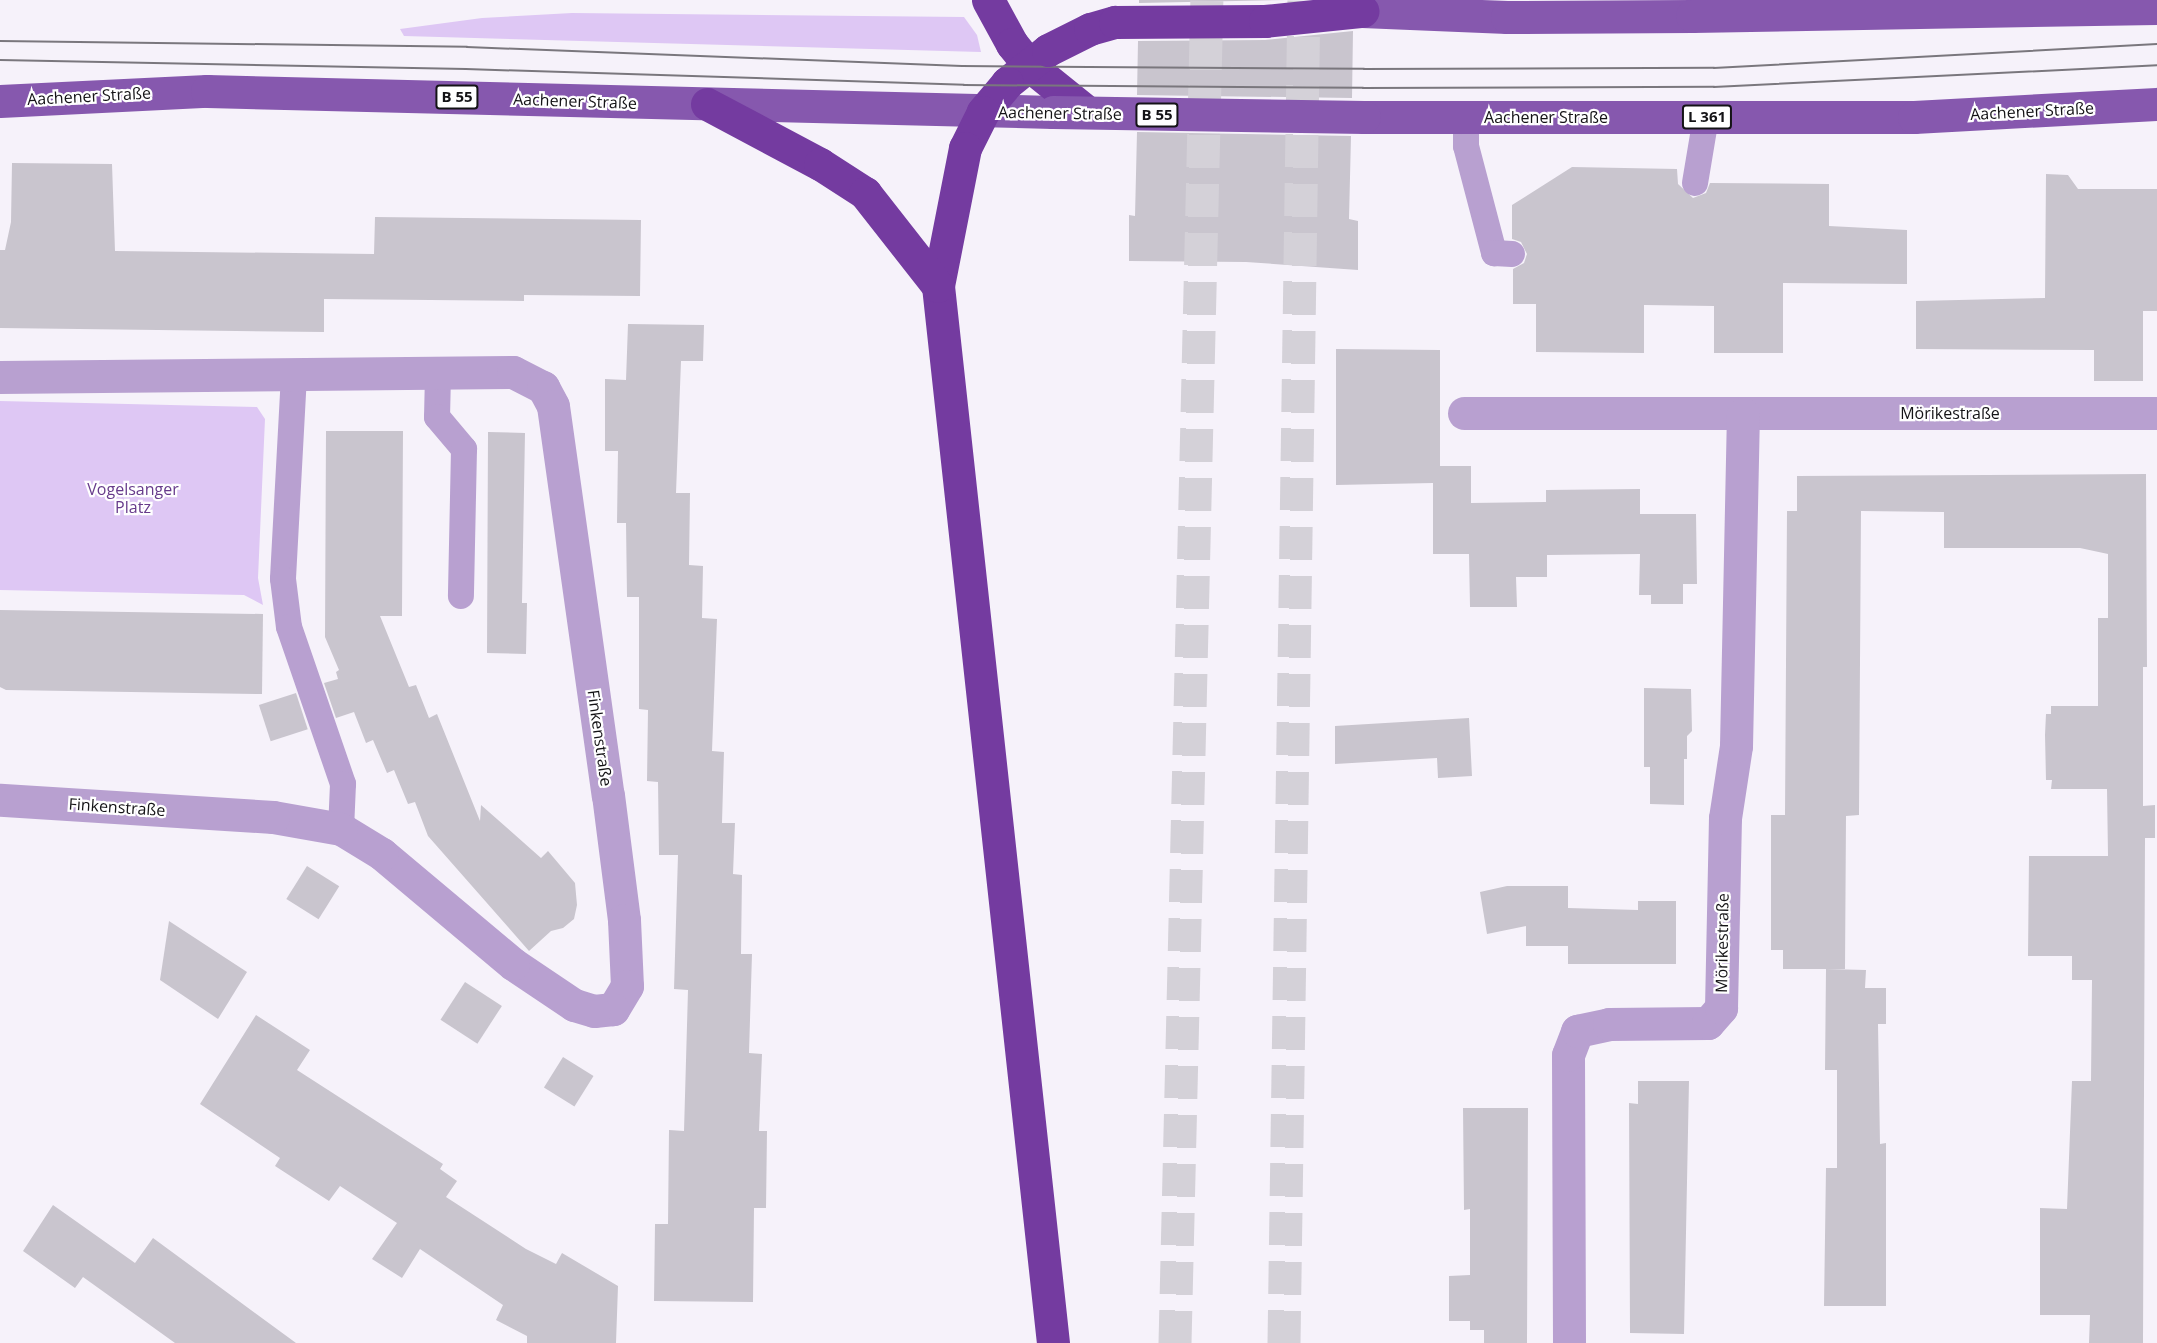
<!DOCTYPE html>
<meta charset="utf-8">
<style>
body{margin:0}
#map{position:relative;width:2157px;height:1343px;overflow:hidden;background:#f6f2fa;font-family:"Open Sans",sans-serif}
div>[style]{position:absolute}
.green>*{inset:0;background:#dec7f4}
.building>*{inset:0;background:#c9c5ce;transform-origin:0 0}
.highway-tunnel>*{height:33px;margin-top:-16.5px;transform-origin:0;background:repeating-linear-gradient(90deg,#d4d1d8 0 33px,transparent 0 49px)}
.lane>*{height:26px;margin:-13px;padding:0 13px;transform-origin:13px;border-radius:13px;background:#b8a0d0}
.street>*{height:33px;margin:-16.5px;padding:0 16.5px;transform-origin:16.5px;border-radius:16.5px;background:#b8a0d0}
.primary>*{height:33px;margin:-16.5px;padding:0 16.5px;transform-origin:16.5px;border-radius:16.5px;background:#8658ae}
.highway>*{height:33px;margin:-16.5px;padding:0 16.5px;transform-origin:16.5px;border-radius:16.5px;background:#743ba0}
.tram>*{height:1.5px;margin:-0.75px;padding:0 0.75px;transform-origin:0.75px;border-radius:0.75px;background:#7a777d}
.primary-bridge>*{height:33px;margin:-16.5px;padding:0 16.5px;transform-origin:16.5px;border-radius:16.5px;background:#8658ae}
.highway-bridge>*{height:33px;margin:-16.5px;padding:0 16.5px;transform-origin:16.5px;border-radius:16.5px;background:#743ba0}
span{translate:-50% -50%;white-space:nowrap;text-align:center;line-height:1.15;-webkit-text-stroke:4.5px #fff;paint-order:stroke}
.shield-label span{padding:2px 4px;background:#fff;border:2px solid;border-radius:4px;-webkit-text-stroke-width:0}
.shield-label{font-size:15px;color:#141316;font-weight:700}
.street-label{font-size:16px;color:#141316}
.park-label{font-size:16px;color:#673b8b}
</style>
<div id="map">
<div class="green">
<div style="clip-path:polygon(572px 13px,964px 17px,977px 35px,981px 52px,404px 36px,400px 29px,482px 18px)"></div>
<div style="clip-path:polygon(0 401px,257px 407px,265px 419px,258px 578px,263px 605px,244px 595px,0 590px)"></div>
</div>
<div class="building">
<div style="clip-path:polygon(1139px 0,1286px 0,1139px 3px)"></div>
<div style="clip-path:polygon(1353px 31px,1352px 98px,1137px 95px,1138px 41px,1265px 40px)"></div>
<div style="clip-path:polygon(1137px 132px,1351px 136px,1349px 219px,1358px 221px,1358px 270px,1246px 262px,1129px 261px,1129px 215px,1135px 216px)"></div>
<div style="clip-path:polygon(12px 163px,112px 164px,115px 251px,374px 254px,375px 217px,641px 220px,640px 296px,524px 295px,524px 301px,324px 299px,324px 332px,0 328px,0 250px,5px 250px,11px 222px)"></div>
<div style="clip-path:polygon(1572px 167px,1677px 169px,1678px 184px,1693px 198px,1706px 193px,1710px 183px,1829px 184px,1829px 226px,1907px 230px,1907px 284px,1783px 283px,1783px 353px,1714px 353px,1714px 306px,1644px 305px,1644px 353px,1536px 352px,1536px 304px,1513px 304px,1513px 269px,1524px 263px,1527px 254px,1521px 242px,1512px 239px,1512px 205px)"></div>
<div style="clip-path:polygon(2046px 174px,2068px 175px,2078px 189px,2157px 189px,2157px 311px,2143px 311px,2143px 381px,2094px 381px,2094px 350px,1916px 349px,1916px 301px,2045px 298px)"></div>
<div style="clip-path:polygon(628px 324px,704px 325px,703px 361px,681px 361px,676px 493px,690px 493px,689px 565px,703px 566px,702px 618px,717px 619px,712px 751px,724px 752px,722px 823px,735px 823px,733px 874px,742px 875px,741px 954px,752px 954px,749px 1053px,762px 1054px,759px 1131px,767px 1131px,766px 1208px,754px 1208px,753px 1302px,654px 1301px,655px 1224px,668px 1224px,669px 1130px,684px 1131px,688px 990px,674px 989px,678px 855px,659px 855px,658px 782px,647px 781px,648px 710px,639px 709px,639px 597px,627px 597px,626px 523px,617px 523px,618px 451px,605px 451px,605px 379px,626px 380px)"></div>
<div style="clip-path:polygon(1336px 349px,1440px 350px,1440px 466px,1471px 466px,1471px 503px,1546px 502px,1546px 490px,1640px 489px,1640px 514px,1696px 514px,1697px 584px,1683px 584px,1683px 604px,1651px 604px,1651px 595px,1639px 595px,1640px 554px,1547px 555px,1547px 577px,1516px 577px,1517px 607px,1470px 607px,1469px 554px,1433px 554px,1433px 483px,1336px 485px)"></div>
<div style="clip-path:polygon(326px 431px,403px 431px,402px 616px,380px 616px,409px 687px,416px 685px,429px 718px,437px 714px,480px 821px,481px 805px,541px 858px,548px 851px,575px 883px,577px 905px,574px 919px,563px 928px,551px 931px,529px 951px,428px 836px,415px 802px,408px 804px,394px 770px,387px 773px,373px 740px,366px 743px,354px 712px,336px 718px,324px 683px,338px 679px,336px 672px,339px 670px,325px 637px)"></div>
<div style="clip-path:polygon(488px 432px,525px 433px,522px 603px,527px 603px,526px 654px,487px 653px)"></div>
<div style="clip-path:polygon(2146px 474px,2147px 667px,2143px 667px,2143px 806px,2155px 805px,2155px 838px,2145px 838px,2143px 1343px,2089px 1343px,2090px 1315px,2040px 1315px,2040px 1208px,2067px 1209px,2072px 1081px,2091px 1081px,2092px 980px,2072px 980px,2072px 956px,2028px 956px,2029px 856px,2108px 856px,2107px 789px,2051px 789px,2052px 780px,2046px 780px,2045px 735px,2046px 714px,2051px 714px,2051px 706px,2098px 706px,2098px 618px,2108px 618px,2108px 554px,2080px 548px,1944px 548px,1944px 512px,1861px 511px,1859px 815px,1846px 816px,1845px 969px,1783px 969px,1783px 950px,1771px 950px,1771px 815px,1785px 815px,1787px 511px,1797px 511px,1797px 476px)"></div>
<div style="clip-path:polygon(0 610px,263px 614px,262px 694px,6px 690px,0 687px)"></div>
<div style="clip-path:polygon(1644px 688px,1691px 689px,1692px 731px,1687px 736px,1687px 759px,1684px 759px,1684px 805px,1650px 804px,1650px 767px,1644px 767px)"></div>
<div style="left:296px;top:693px;width:38px;height:39px;rotate:72deg"></div>
<div style="clip-path:polygon(1469px 718px,1472px 776px,1438px 778px,1437px 758px,1335px 764px,1335px 726px)"></div>
<div style="left:307px;top:866px;width:38px;height:39px;rotate:32deg"></div>
<div style="clip-path:polygon(1507px 886px,1568px 886px,1568px 908px,1638px 910px,1638px 901px,1676px 901px,1676px 964px,1568px 964px,1568px 946px,1526px 946px,1526px 926px,1487px 934px,1480px 892px)"></div>
<div style="clip-path:polygon(169px 921px,247px 972px,218px 1019px,160px 980px)"></div>
<div style="clip-path:polygon(1826px 969px,1866px 970px,1865px 988px,1886px 988px,1886px 1024px,1878px 1024px,1880px 1144px,1886px 1143px,1886px 1306px,1824px 1306px,1826px 1168px,1837px 1168px,1837px 1070px,1825px 1070px)"></div>
<div style="left:465px;top:982px;width:44px;height:45px;rotate:33deg"></div>
<div style="clip-path:polygon(256px 1015px,310px 1050px,297px 1070px,443px 1164px,440px 1169px,457px 1181px,446px 1197px,526px 1249px,556px 1264px,562px 1253px,618px 1286px,616px 1343px,527px 1343px,527px 1336px,496px 1320px,503px 1305px,420px 1249px,402px 1278px,372px 1259px,397px 1223px,340px 1186px,329px 1201px,275px 1166px,280px 1158px,200px 1104px)"></div>
<div style="left:563px;top:1057px;width:36px;height:36px;rotate:32deg"></div>
<div style="clip-path:polygon(1638px 1081px,1689px 1081px,1684px 1334px,1630px 1333px,1629px 1103px,1638px 1104px)"></div>
<div style="clip-path:polygon(1463px 1108px,1528px 1108px,1527px 1343px,1484px 1343px,1484px 1330px,1470px 1330px,1470px 1321px,1449px 1321px,1449px 1276px,1470px 1275px,1470px 1209px,1464px 1210px)"></div>
<div style="clip-path:polygon(53px 1205px,135px 1263px,153px 1238px,296px 1343px,175px 1343px,83px 1277px,75px 1288px,23px 1251px)"></div>
</div>
<div class="highway-tunnel">
<div style="left:1175px;top:1343px;width:1343px;rotate:-88.64deg"></div>
<div style="left:1284px;top:1343px;width:1343px;rotate:-89.15deg"></div>
</div>
<div class="lane">
<div style="left:1466px;top:118px;width:28px;rotate:90deg"></div>
<div style="left:1466px;top:146px;width:111px;rotate:75.3deg"></div>
<div style="left:1494px;top:253px;width:18px;rotate:3deg"></div>
<div style="left:1695px;top:183px;width:67px;rotate:-80.5deg"></div>
<div style="left:438px;top:374px;width:43px;rotate:91.3deg"></div>
<div style="left:437px;top:417px;width:42px;rotate:49.8deg"></div>
<div style="left:464px;top:449px;width:147px;rotate:91.2deg"></div>
<div style="left:294px;top:375px;width:204px;rotate:93.1deg"></div>
<div style="left:283px;top:579px;width:48px;rotate:82.9deg"></div>
<div style="left:289px;top:627px;width:166px;rotate:71deg"></div>
<div style="left:343px;top:784px;width:45px;rotate:92.5deg"></div>
</div>
<div class="street">
<div style="left:0;top:377px;width:513px;rotate:-0.56deg"></div>
<div style="left:513px;top:372px;width:34px;rotate:27deg"></div>
<div style="left:543px;top:387px;width:21px;rotate:62deg"></div>
<div style="left:553px;top:406px;width:393px;rotate:82deg"></div>
<div style="left:608px;top:795px;width:126px;rotate:82.7deg"></div>
<div style="left:624px;top:920px;width:66px;rotate:87.4deg"></div>
<div style="left:627px;top:986px;width:27px;rotate:121deg"></div>
<div style="left:613px;top:1009px;width:19px;rotate:174deg"></div>
<div style="left:594px;top:1011px;width:21px;rotate:-163deg"></div>
<div style="left:574px;top:1005px;width:73px;rotate:-146.1deg"></div>
<div style="left:513px;top:964px;width:171px;rotate:-140deg"></div>
<div style="left:382px;top:854px;width:48px;rotate:-148.6deg"></div>
<div style="left:341px;top:829px;width:69px;rotate:-170deg"></div>
<div style="left:273px;top:817px;width:274px;rotate:-176.4deg"></div>
<div style="left:1464px;top:413px;width:693px"></div>
<div style="left:1569px;top:1343px;width:288px;rotate:-90.2deg"></div>
<div style="left:1568px;top:1055px;width:26px;rotate:-69deg"></div>
<div style="left:1577px;top:1031px;width:33px;rotate:-12deg"></div>
<div style="left:1609px;top:1024px;width:99px;rotate:-0.6deg"></div>
<div style="left:1708px;top:1023px;width:20px;rotate:-49deg"></div>
<div style="left:1721px;top:1008px;width:190px;rotate:-88.8deg"></div>
<div style="left:1725px;top:818px;width:73px;rotate:-81.3deg"></div>
<div style="left:1736px;top:746px;width:332px;rotate:-88.8deg"></div>
</div>
<div class="primary">
<div style="left:1362px;top:11px;width:145px;rotate:2.4deg"></div>
<div style="left:1507px;top:17px;width:185px;rotate:-0.3deg"></div>
<div style="left:1692px;top:16px;width:465px;rotate:-1deg"></div>
<div style="left:0;top:101px;width:207px;rotate:-2.8deg"></div>
<div style="left:207px;top:91px;width:846px;rotate:1.42deg"></div>
<div style="left:1364px;top:117px;width:550px"></div>
<div style="left:1914px;top:117px;width:243px;rotate:-3.1deg"></div>
</div>
<div class="highway">
<div style="left:988px;top:0;width:50px;rotate:61.4deg"></div>
<div style="left:1012px;top:44px;width:28px;rotate:51deg"></div>
<div style="left:1030px;top:66px;width:73px;rotate:38.9deg"></div>
<div style="left:1048px;top:50px;width:53px;rotate:141.2deg"></div>
<div style="left:1007px;top:83px;width:38px;rotate:130deg"></div>
<div style="left:983px;top:112px;width:40px;rotate:116.6deg"></div>
<div style="left:965px;top:148px;width:141px;rotate:101.1deg"></div>
<div style="left:938px;top:286px;width:1063px;rotate:83.79deg"></div>
<div style="left:707px;top:104px;width:128px;rotate:28deg"></div>
<div style="left:820px;top:164px;width:54px;rotate:32.8deg"></div>
<div style="left:865px;top:193px;width:118px;rotate:51.9deg"></div>
</div>
<div class="tram">
<div style="left:0;top:41px;width:467px;rotate:0.7deg"></div>
<div style="left:467px;top:47px;width:495px;rotate:2.2deg"></div>
<div style="left:962px;top:66px;width:402px;rotate:0.4deg"></div>
<div style="left:1364px;top:69px;width:350px;rotate:-0.2deg"></div>
<div style="left:1714px;top:68px;width:444px;rotate:-3.1deg"></div>
<div style="left:0;top:60px;width:466px;rotate:1.1deg"></div>
<div style="left:466px;top:69px;width:498px;rotate:1.8deg"></div>
<div style="left:964px;top:85px;width:399px;rotate:0.4deg"></div>
<div style="left:1363px;top:88px;width:351px;rotate:-0.2deg"></div>
<div style="left:1714px;top:87px;width:444px;rotate:-2.8deg"></div>
</div>
<div class="primary-bridge">
<div style="left:1053px;top:112px;width:311px;rotate:0.9deg"></div>
</div>
<div class="highway-bridge">
<div style="left:1048px;top:50px;width:47px;rotate:-26.6deg"></div>
<div style="left:1090px;top:29px;width:26px;rotate:-16deg"></div>
<div style="left:1115px;top:22px;width:150px;rotate:-0.4deg"></div>
<div style="left:1265px;top:21px;width:98px;rotate:-5.9deg"></div>
</div>
<div class="shield-label">
<span style="left:457px;top:97px">B 55</span>
<span style="left:1157px;top:115px">B 55</span>
<span style="left:1707px;top:117px">L 361</span>
</div>
<div class="street-label">
<span style="left:89px;top:96px;rotate:-3deg">Aachener Straße</span>
<span style="left:575px;top:101px;rotate:2deg">Aachener Straße</span>
<span style="left:2032px;top:111px;rotate:-3deg">Aachener Straße</span>
<span style="left:1060px;top:113px;rotate:1deg">Aachener Straße</span>
<span style="left:1546px;top:117px">Aachener Straße</span>
<span style="left:1950px;top:413px">Mörikestraße</span>
<span style="left:600px;top:738px;rotate:82deg">Finkenstraße</span>
<span style="left:117px;top:807px;rotate:4deg">Finkenstraße</span>
<span style="left:1722px;top:943px;rotate:-89deg">Mörikestraße</span>
</div>
<div class="park-label">
<span style="left:133px;top:498px">Vogelsanger<br>Platz</span>
</div>
</div>
